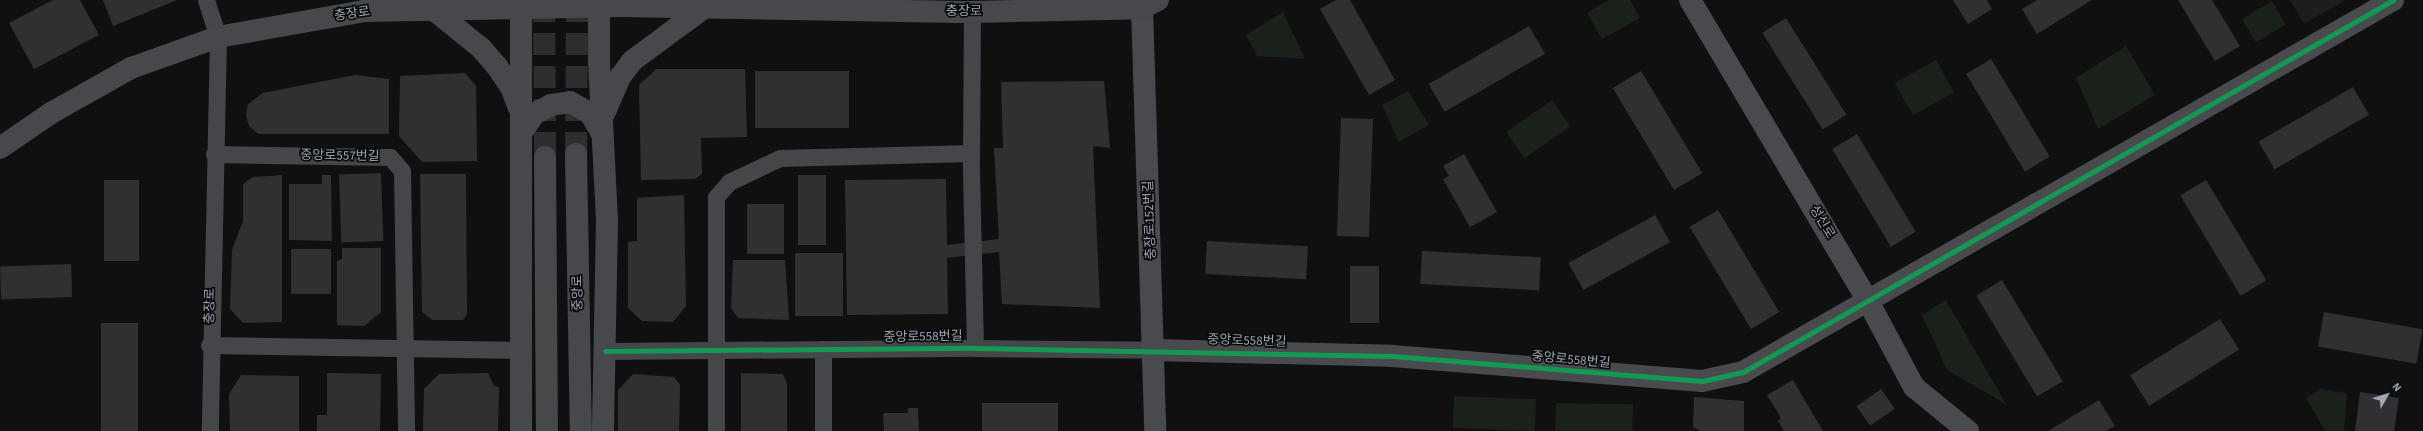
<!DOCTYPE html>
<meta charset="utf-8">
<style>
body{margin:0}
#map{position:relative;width:2423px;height:431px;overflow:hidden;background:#101010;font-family:"Source Sans 3","Noto Sans KR",sans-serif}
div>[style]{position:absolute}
.built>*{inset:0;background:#1d1d1f}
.green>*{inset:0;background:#1a201a;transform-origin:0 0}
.building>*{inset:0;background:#303033;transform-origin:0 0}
.primary-tunnel>*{height:22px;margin-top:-11px;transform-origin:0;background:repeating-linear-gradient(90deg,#2d2e30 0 22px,transparent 0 33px)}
.street>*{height:17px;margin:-8.5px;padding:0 8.5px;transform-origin:8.5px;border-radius:8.5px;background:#444649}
.secondary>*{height:22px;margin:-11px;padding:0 11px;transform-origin:11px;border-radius:11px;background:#484a4d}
.primary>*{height:22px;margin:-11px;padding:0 11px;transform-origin:11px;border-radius:11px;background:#46484b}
.cycleway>*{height:5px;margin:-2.5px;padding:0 2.5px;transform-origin:2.5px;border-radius:2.5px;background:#139951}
span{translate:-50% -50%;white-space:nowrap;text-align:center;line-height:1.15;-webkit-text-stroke:3.5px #0a0b0c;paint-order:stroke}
.street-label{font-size:13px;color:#a0a7b2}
.north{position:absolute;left:2367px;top:375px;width:40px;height:40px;-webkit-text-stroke:3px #0a0b0c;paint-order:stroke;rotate:51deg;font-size:11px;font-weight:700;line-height:16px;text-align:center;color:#a0a7b2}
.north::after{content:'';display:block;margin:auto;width:14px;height:18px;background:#a0a7b2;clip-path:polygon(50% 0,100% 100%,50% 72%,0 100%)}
</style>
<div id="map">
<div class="built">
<div style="clip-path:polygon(2290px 0,2346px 0,2304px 24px)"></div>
</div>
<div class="green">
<div style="clip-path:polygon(1608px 0,1630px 0,1640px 18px,1602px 39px,1587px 13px)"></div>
<div style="left:2272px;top:1px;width:27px;height:35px;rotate:59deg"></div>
<div style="clip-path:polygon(1283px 12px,1305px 59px,1257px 56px,1246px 35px)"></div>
<div style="clip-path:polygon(2126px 46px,2155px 95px,2098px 129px,2076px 78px)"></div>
<div style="left:1936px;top:60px;width:37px;height:47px;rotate:61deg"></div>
<div style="clip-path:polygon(1408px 91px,1429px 125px,1399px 142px,1382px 105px)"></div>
<div style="left:1552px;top:100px;width:32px;height:56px;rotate:55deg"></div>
<div style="clip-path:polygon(1946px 300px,2006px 404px,1947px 370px,1922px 315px)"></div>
<div style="clip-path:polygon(2321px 389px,2347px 393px,2344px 431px,2325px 431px,2306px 398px)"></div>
<div style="left:1536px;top:399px;width:32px;height:82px;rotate:92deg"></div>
<div style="left:1556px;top:403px;width:77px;height:28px;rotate:1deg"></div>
</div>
<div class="building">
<div style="clip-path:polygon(53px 0,80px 0,99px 35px,34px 69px,9px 23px)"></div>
<div style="clip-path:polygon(103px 0,177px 0,113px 26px)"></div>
<div style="clip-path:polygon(1336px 0,1350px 0,1395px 80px,1369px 95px,1320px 9px)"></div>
<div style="clip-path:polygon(1953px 0,1987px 0,1992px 9px,1968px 24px)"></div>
<div style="clip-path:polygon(2037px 0,2092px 0,2037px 34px,2022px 9px)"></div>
<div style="clip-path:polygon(2178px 0,2212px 0,2240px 46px,2215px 61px)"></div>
<div style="left:1786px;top:18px;width:114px;height:28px;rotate:58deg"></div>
<div style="left:1529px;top:26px;width:32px;height:116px;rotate:60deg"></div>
<div style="left:1991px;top:59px;width:114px;height:29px;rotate:59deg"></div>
<div style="clip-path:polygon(656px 69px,745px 69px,747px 137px,701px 138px,702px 174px,695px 179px,641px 180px,639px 85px)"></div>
<div style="left:755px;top:71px;width:94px;height:57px"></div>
<div style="left:1641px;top:71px;width:119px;height:33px;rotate:59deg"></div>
<div style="clip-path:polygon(465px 73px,476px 86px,477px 161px,422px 162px,399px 136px,400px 76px)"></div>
<div style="clip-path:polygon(355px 75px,389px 79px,389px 134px,258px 134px,249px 126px,246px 115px,248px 104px,263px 93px)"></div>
<div style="clip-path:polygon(1104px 81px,1110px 148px,1093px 146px,1100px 308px,1002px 304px,999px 252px,947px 258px,948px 314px,847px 315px,845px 180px,946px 179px,947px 245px,999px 239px,994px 148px,1003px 148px,1001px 82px)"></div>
<div style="left:2353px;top:87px;width:32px;height:109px;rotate:60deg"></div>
<div style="left:1341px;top:118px;width:32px;height:118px;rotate:2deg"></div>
<div style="left:1857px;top:134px;width:114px;height:29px;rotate:59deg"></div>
<div style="clip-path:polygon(1464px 154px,1497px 212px,1470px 227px,1443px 179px,1449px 176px,1443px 166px)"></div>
<div style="left:381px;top:173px;width:68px;height:42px;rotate:88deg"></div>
<div style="clip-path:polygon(420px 174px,466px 174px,467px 314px,463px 320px,432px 320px,422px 312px)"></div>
<div style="clip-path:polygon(282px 175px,282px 322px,243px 323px,230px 309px,232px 250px,243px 221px,243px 184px,253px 177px)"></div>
<div style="clip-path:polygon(322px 175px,331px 175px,332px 241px,289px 240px,289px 184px,322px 184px)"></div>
<div style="left:798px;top:175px;width:28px;height:70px"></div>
<div style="left:104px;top:180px;width:35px;height:81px"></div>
<div style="left:2206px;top:180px;width:117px;height:30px;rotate:59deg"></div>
<div style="clip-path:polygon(684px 195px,686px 306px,673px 322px,642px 321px,628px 308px,628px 242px,637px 241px,637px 198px)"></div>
<div style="left:784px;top:204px;width:50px;height:37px;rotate:90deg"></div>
<div style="left:1718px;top:210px;width:119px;height:33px;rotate:59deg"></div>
<div style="left:1655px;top:215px;width:31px;height:99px;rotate:61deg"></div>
<div style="left:1207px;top:241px;width:101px;height:33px;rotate:3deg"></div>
<div style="clip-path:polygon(342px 248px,381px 248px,381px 312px,364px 326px,337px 325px,337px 261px,342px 259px)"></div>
<div style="left:291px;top:249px;width:40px;height:45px"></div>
<div style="left:1422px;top:251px;width:119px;height:33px;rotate:3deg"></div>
<div style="left:795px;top:253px;width:48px;height:63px"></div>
<div style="clip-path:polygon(733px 260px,785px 260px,789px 320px,738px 318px,731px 308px)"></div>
<div style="left:71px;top:264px;width:33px;height:71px;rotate:88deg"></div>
<div style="left:1350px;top:266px;width:29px;height:57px"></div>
<div style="left:2002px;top:280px;width:118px;height:30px;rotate:59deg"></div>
<div style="left:2324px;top:312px;width:100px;height:35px;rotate:10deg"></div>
<div style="left:2220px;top:319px;width:36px;height:106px;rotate:58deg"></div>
<div style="left:101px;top:323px;width:37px;height:108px"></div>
<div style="clip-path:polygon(327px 373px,381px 374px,380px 431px,317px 431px,317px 415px,327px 415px)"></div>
<div style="clip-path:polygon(488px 373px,494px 386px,499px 387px,498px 431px,423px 431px,424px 389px,439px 374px)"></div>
<div style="clip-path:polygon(741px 373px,783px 374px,787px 384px,787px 431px,741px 431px)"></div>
<div style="clip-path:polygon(633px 374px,674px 377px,680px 385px,679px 431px,618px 431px,618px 390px)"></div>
<div style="clip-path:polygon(241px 375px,299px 376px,299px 431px,230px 431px,229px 394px)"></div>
<div style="clip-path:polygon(1793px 380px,1823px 431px,1784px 431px,1778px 421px,1781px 418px,1767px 395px)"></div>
<div style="left:1881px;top:389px;width:24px;height:30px;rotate:55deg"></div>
<div style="clip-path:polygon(2360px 392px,2399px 398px,2394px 431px,2355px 431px)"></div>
<div style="clip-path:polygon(1694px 397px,1744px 401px,1744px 431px,1700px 431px,1693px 427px)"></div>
<div style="clip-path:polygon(2099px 400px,2115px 426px,2106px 431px,2048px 431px)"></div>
<div style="left:1058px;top:403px;width:28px;height:76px;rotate:90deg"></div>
<div style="clip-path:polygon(908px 408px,918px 408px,919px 431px,884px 431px,883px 413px,908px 413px)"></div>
</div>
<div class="primary-tunnel">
<div style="left:544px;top:0;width:157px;rotate:89.6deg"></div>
<div style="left:576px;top:154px;width:154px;rotate:-89.6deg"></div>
</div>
<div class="street">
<div style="left:206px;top:0;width:39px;rotate:72deg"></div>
<div style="left:218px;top:37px;width:394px;rotate:91.2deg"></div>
<div style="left:972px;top:12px;width:159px;rotate:90.4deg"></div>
<div style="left:971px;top:171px;width:177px;rotate:88.7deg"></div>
<div style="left:214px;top:154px;width:176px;rotate:1deg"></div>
<div style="left:390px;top:157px;width:18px;rotate:49deg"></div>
<div style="left:402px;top:171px;width:260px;rotate:89.1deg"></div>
<div style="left:209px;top:345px;width:312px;rotate:0.9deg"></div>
<div style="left:605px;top:351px;width:370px;rotate:-0.5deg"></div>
<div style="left:975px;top:348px;width:179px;rotate:0.6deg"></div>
<div style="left:716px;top:431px;width:234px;rotate:-90deg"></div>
<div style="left:716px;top:197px;width:20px;rotate:-49deg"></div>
<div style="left:729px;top:182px;width:56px;rotate:-25.2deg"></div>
<div style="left:780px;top:158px;width:191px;rotate:-1.5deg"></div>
<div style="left:823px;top:431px;width:82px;rotate:-90deg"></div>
</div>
<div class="secondary">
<div style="left:1690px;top:0;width:350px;rotate:59.4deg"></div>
<div style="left:1868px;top:301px;width:98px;rotate:61.9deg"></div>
<div style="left:1914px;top:387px;width:70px;rotate:39.2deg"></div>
<div style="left:1142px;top:8px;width:423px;rotate:88.2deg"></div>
<div style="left:1154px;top:350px;width:238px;rotate:1.4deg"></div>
<div style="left:1392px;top:356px;width:311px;rotate:4.6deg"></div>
<div style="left:1702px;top:381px;width:42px;rotate:-12.4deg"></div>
<div style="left:1743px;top:372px;width:749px;rotate:-29.78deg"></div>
</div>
<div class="primary">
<div style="left:599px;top:0;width:62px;rotate:90deg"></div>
<div style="left:599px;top:62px;width:159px;rotate:87.1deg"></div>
<div style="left:607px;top:221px;width:210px;rotate:91.1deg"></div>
<div style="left:439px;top:7px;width:6px;rotate:149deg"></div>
<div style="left:434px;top:10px;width:60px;rotate:39deg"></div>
<div style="left:481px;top:48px;width:23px;rotate:49deg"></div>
<div style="left:496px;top:65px;width:27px;rotate:56deg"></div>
<div style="left:511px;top:87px;width:22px;rotate:69deg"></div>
<div style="left:604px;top:114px;width:40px;rotate:-66.6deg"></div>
<div style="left:620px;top:77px;width:20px;rotate:-53deg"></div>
<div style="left:632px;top:61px;width:91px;rotate:-36.5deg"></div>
<div style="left:522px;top:132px;width:22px;rotate:-56deg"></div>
<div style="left:534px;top:114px;width:19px;rotate:-28deg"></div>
<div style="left:551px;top:105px;width:19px;rotate:-9deg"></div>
<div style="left:570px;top:102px;width:23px;rotate:29deg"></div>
<div style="left:590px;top:113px;width:24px;rotate:60deg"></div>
<div style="left:0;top:148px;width:62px;rotate:-34.5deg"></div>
<div style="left:51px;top:113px;width:92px;rotate:-29.4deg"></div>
<div style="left:131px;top:68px;width:92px;rotate:-19.6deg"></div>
<div style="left:218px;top:37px;width:148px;rotate:-10.1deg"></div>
<div style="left:364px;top:11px;width:256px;rotate:-1.1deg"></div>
<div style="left:620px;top:6px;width:352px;rotate:1deg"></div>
<div style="left:972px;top:12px;width:170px;rotate:-1.3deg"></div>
<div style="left:1142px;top:8px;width:18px;rotate:-27deg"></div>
<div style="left:576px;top:154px;width:277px;rotate:89deg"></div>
<div style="left:545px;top:157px;width:274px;rotate:89.6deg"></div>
<div style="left:521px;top:431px;width:431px;rotate:-90deg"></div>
</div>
<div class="cycleway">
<div style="left:605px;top:351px;width:370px;rotate:-0.5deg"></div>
<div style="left:975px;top:348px;width:417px;rotate:1.1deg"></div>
<div style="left:1392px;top:356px;width:311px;rotate:4.6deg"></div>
<div style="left:1702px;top:381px;width:42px;rotate:-12.4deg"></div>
<div style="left:1743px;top:372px;width:749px;rotate:-29.78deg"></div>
</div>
<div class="street-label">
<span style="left:964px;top:11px">충장로</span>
<span style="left:352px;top:14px;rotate:-8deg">충장로</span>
<span style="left:340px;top:156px;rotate:1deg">중앙로557번길</span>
<span style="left:1150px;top:220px;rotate:-92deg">충장로152번길</span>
<span style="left:1822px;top:222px;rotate:59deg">성신로</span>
<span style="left:578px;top:293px;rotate:-91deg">중앙로</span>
<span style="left:210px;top:306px;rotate:-89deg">충장로</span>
<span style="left:923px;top:337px;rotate:-1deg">중앙로558번길</span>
<span style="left:1247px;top:341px;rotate:2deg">중앙로558번길</span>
<span style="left:1571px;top:360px;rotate:5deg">중앙로558번길</span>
</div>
<div class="north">N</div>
</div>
